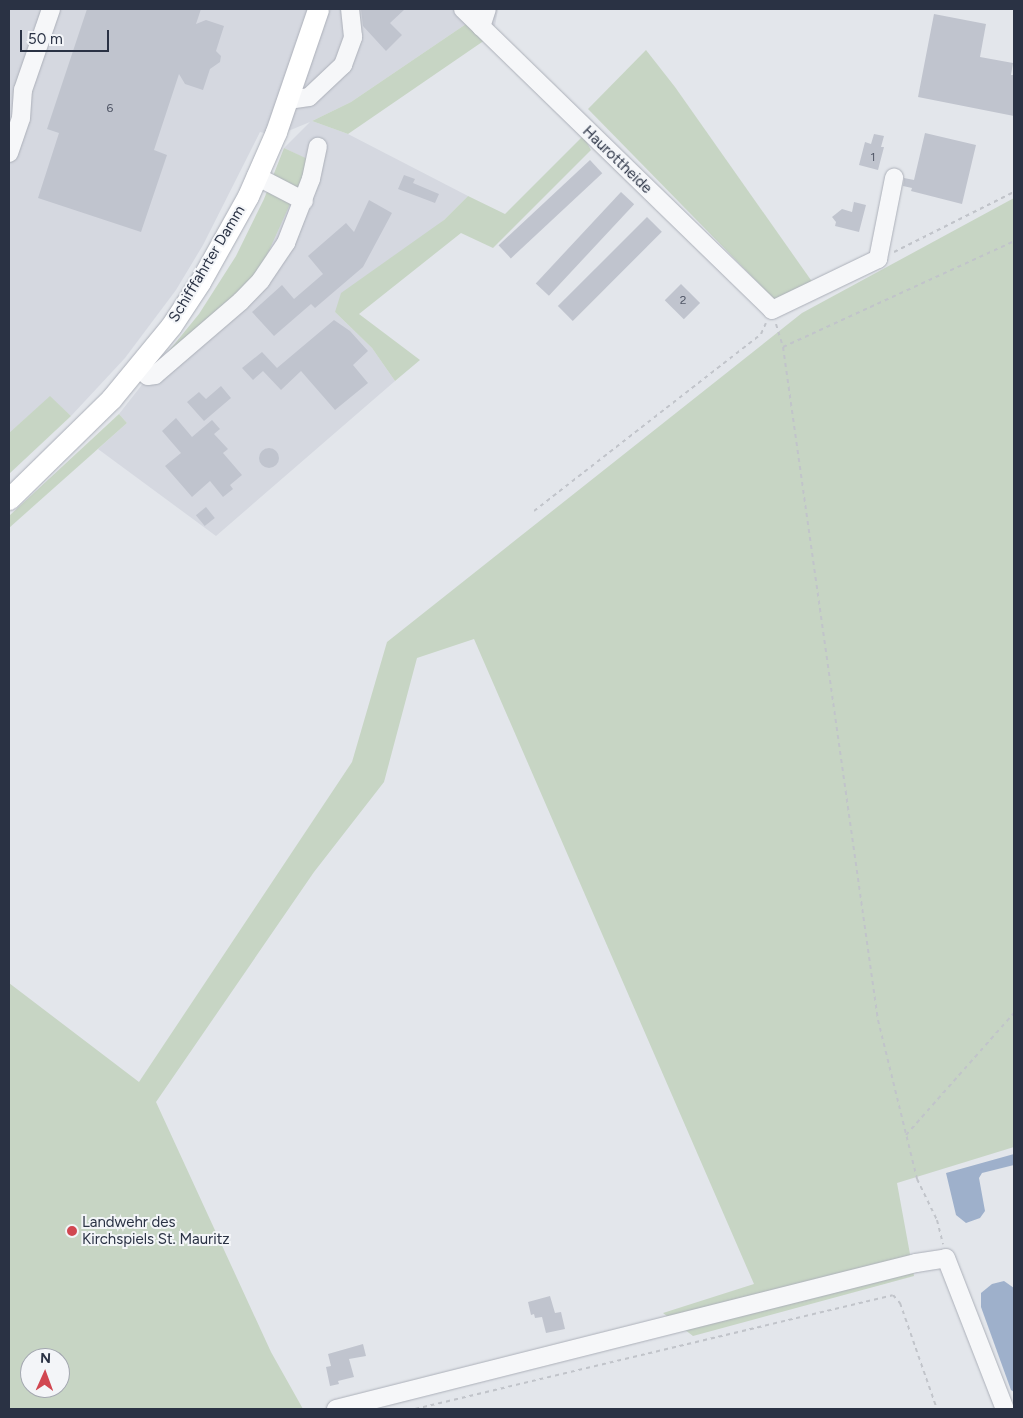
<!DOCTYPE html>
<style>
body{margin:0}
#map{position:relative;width:1023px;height:1418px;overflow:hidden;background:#e3e6eb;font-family:Figtree,sans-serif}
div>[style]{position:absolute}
.built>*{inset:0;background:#d5d8e0}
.green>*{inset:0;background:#c7d5c4}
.water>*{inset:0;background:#9eb0cb}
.building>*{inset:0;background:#c0c4ce;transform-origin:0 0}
.round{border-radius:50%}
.path>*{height:2px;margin-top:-1px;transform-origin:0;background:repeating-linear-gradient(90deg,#c1c4ca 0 4px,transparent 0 8px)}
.roads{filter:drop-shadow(0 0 1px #acb0b9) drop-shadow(0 0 1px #acb0b9)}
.minor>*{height:18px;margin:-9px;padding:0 9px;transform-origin:9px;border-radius:9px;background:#f6f7f9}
.major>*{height:21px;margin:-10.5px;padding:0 10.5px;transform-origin:10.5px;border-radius:10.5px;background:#fff}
.dots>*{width:14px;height:14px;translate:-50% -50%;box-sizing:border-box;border:2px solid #f3f5f8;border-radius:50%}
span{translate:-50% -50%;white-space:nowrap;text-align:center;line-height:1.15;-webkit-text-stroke:4px #f3f5f8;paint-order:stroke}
.number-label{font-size:12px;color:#505666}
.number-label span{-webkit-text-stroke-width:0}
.street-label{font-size:15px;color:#2a3244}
.poi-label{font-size:15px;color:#2a3244}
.left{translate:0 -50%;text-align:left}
.frame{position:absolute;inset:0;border:10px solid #2a3244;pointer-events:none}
.north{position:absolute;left:20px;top:1348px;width:50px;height:50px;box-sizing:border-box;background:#f3f5f8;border:1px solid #a3a7b0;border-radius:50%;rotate:2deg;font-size:14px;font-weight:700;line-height:20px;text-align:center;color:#2a3244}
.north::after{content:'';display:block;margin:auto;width:18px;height:22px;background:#d14751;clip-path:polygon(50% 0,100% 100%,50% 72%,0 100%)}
.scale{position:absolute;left:20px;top:30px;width:89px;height:22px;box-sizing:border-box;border:2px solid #2a3244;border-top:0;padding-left:6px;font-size:15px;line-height:18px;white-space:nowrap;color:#2a3244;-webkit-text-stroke:4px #f3f5f8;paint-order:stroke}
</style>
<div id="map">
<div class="built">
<div style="clip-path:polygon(9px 9px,498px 9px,495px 26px,466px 24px,351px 102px,312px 121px,348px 134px,468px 196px,444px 220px,335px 312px,372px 348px,395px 381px,216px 536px,98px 449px,127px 423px,119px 414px,159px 363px,188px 356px,309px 160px,284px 148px,310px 122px,276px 136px,260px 132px,203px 245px,176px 290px,125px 358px,71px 416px,50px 397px,9px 433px)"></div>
</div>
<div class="green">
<div style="clip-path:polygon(466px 24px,485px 40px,348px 134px,312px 121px,351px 102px)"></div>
<div style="clip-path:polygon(646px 50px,675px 87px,813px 283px,774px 299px,588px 109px)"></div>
<div style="clip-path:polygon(583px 136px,591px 150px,493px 248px,461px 233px,359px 314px,420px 360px,395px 381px,372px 348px,335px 312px,341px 293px,444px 220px,468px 196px,505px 214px)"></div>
<div style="clip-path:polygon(284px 148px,310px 160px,262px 266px,188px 356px,159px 363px,199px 314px,236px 256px,264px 199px)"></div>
<div style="clip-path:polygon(evenodd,1014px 198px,1014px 1147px,897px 1183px,914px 1276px,693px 1336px,663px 1313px,754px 1284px,474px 639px,417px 658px,384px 782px,314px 872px,156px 1102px,271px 1352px,303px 1409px,9px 1409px,9px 983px,139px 1082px,352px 762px,387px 642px,802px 313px,1014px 198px,30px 1358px,60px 1358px,60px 1388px,30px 1388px,30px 1358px)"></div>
<div style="clip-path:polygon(50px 396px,71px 416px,9px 474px,9px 433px)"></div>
<div style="clip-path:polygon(119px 414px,127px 423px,9px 528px,9px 516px)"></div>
</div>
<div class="water">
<div style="clip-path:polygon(1014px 1154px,1014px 1165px,982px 1173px,979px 1178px,985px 1211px,980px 1218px,966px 1223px,956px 1215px,946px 1173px)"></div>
<div style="clip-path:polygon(1004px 1281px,1014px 1288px,1014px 1392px,1011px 1390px,981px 1307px,981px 1293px,992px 1284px)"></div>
</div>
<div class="building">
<div style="clip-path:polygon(87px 9px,201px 9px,196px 24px,206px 20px,224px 26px,216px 51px,221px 56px,220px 62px,210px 69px,203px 90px,185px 84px,179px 74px,154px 150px,167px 155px,141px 232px,38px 198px,59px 133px,47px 129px)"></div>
<div style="clip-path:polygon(361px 9px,405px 9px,390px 23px,402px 35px,386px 51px,363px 26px)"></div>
<div style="clip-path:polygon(934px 14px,986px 24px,980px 57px,1013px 63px,1011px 75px,1014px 75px,1014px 116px,918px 97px)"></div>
<div style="clip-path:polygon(925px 133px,976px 145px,962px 204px,911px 191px,912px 188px,903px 186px,904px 178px,914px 180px)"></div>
<div style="clip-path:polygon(874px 134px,884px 136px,881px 147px,884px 147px,878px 170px,859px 165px,865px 142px,871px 144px)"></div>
<div style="left:590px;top:160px;width:18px;height:125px;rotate:47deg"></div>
<div style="clip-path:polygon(404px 175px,415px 179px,413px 183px,439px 194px,435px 203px,398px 189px)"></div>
<div style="left:621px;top:192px;width:18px;height:125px;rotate:43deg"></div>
<div style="clip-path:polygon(369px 200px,392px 213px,363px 267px,315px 308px,311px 304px,274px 336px,252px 312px,282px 285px,294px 299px,323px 274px,308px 256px,346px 223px,354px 232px)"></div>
<div style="clip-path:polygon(854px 202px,866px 205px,859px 232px,835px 226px,836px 222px,832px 217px,842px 209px,852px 212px)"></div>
<div style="left:647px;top:217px;width:21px;height:126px;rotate:45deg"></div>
<div style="left:681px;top:284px;width:27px;height:23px;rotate:45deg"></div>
<div style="clip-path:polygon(334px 320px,350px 331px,368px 351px,353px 365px,368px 383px,335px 410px,301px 371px,281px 390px,263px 371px,253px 380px,242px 368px,262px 352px,277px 368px)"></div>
<div style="clip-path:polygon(221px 386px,231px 398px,204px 421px,187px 402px,199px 392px,206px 399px)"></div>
<div style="clip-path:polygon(176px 418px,192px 437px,212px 420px,220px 429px,214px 434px,228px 449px,223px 453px,242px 475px,230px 485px,233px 489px,223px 497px,210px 481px,192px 497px,165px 466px,181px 453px,162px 431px)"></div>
<div class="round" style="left:259px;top:448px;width:20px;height:20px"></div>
<div style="left:206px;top:507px;width:14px;height:13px;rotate:51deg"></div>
<div style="clip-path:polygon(550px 1296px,555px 1313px,561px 1312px,565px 1329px,546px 1333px,542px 1317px,535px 1318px,534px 1314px,531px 1315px,528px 1302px)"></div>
<div style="clip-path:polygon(363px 1344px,366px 1356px,349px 1359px,354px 1377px,338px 1381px,339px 1384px,330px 1386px,326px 1367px,331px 1366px,328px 1354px)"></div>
</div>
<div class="path">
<div style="left:894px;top:252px;width:134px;rotate:-26.6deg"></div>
<div style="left:776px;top:324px;width:24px;rotate:73deg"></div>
<div style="left:783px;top:347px;width:680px;rotate:81.97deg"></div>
<div style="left:878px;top:1020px;width:164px;rotate:76.2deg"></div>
<div style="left:917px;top:1179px;width:46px;rotate:64deg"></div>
<div style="left:937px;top:1220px;width:25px;rotate:76deg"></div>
<div style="left:783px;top:347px;width:254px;rotate:-24.6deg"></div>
<div style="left:534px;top:511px;width:288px;rotate:-37.9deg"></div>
<div style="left:761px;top:334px;width:12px;rotate:-66deg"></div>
<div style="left:906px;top:1135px;width:163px;rotate:-48.5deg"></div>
<div style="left:415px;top:1409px;width:491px;rotate:-13.4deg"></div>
<div style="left:893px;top:1295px;width:11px;rotate:49deg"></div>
<div style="left:900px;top:1303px;width:112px;rotate:70.8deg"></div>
</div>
<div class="roads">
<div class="minor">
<div style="left:463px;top:9px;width:431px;rotate:44.2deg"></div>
<div style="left:772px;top:310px;width:118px;rotate:-25.7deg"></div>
<div style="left:878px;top:259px;width:83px;rotate:-78.8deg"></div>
<div style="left:481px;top:27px;width:19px;rotate:-72deg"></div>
<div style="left:288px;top:100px;width:21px;rotate:-8deg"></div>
<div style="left:309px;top:97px;width:47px;rotate:-43.3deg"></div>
<div style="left:343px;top:65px;width:30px;rotate:-70deg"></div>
<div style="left:353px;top:37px;width:28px;rotate:-96deg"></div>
<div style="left:9px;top:153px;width:37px;rotate:-71deg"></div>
<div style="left:21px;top:118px;width:28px;rotate:-86deg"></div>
<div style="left:23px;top:90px;width:86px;rotate:-70.9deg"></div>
<div style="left:256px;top:176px;width:54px;rotate:27.5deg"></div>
<div style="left:138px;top:367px;width:13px;rotate:42deg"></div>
<div style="left:148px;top:376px;width:7px;rotate:-8deg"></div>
<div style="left:155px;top:375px;width:113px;rotate:-40.7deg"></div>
<div style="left:241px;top:301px;width:29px;rotate:-46deg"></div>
<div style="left:261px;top:280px;width:45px;rotate:-56deg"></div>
<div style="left:286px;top:243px;width:69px;rotate:-68.7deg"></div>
<div style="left:311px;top:179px;width:33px;rotate:-78deg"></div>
<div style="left:336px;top:1409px;width:598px;rotate:-14.13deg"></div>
<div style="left:916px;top:1263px;width:30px;rotate:-9deg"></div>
<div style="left:946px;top:1258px;width:162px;rotate:68.7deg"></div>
</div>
<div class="major">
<div style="left:9px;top:499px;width:143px;rotate:-44.4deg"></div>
<div style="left:111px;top:399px;width:94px;rotate:-50.6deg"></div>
<div style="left:171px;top:326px;width:53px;rotate:-56.6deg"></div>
<div style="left:200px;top:282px;width:98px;rotate:-60.8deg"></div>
<div style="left:248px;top:196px;width:70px;rotate:-66.4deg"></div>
<div style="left:276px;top:132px;width:130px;rotate:-71.1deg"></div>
</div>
</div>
<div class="dots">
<div style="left:72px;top:1231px;background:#d14751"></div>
</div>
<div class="number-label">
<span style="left:110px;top:109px">6</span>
<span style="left:873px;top:158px">1</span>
<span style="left:683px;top:301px">2</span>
</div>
<div class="street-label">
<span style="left:617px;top:160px;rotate:44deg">Haurottheide</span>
<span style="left:207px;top:264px;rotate:-59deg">Schifffahrter Damm</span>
</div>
<div class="poi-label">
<span class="left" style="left:82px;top:1231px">Landwehr des<br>Kirchspiels St. Mauritz</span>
</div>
<div class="frame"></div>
<div class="north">N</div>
<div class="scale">50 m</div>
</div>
